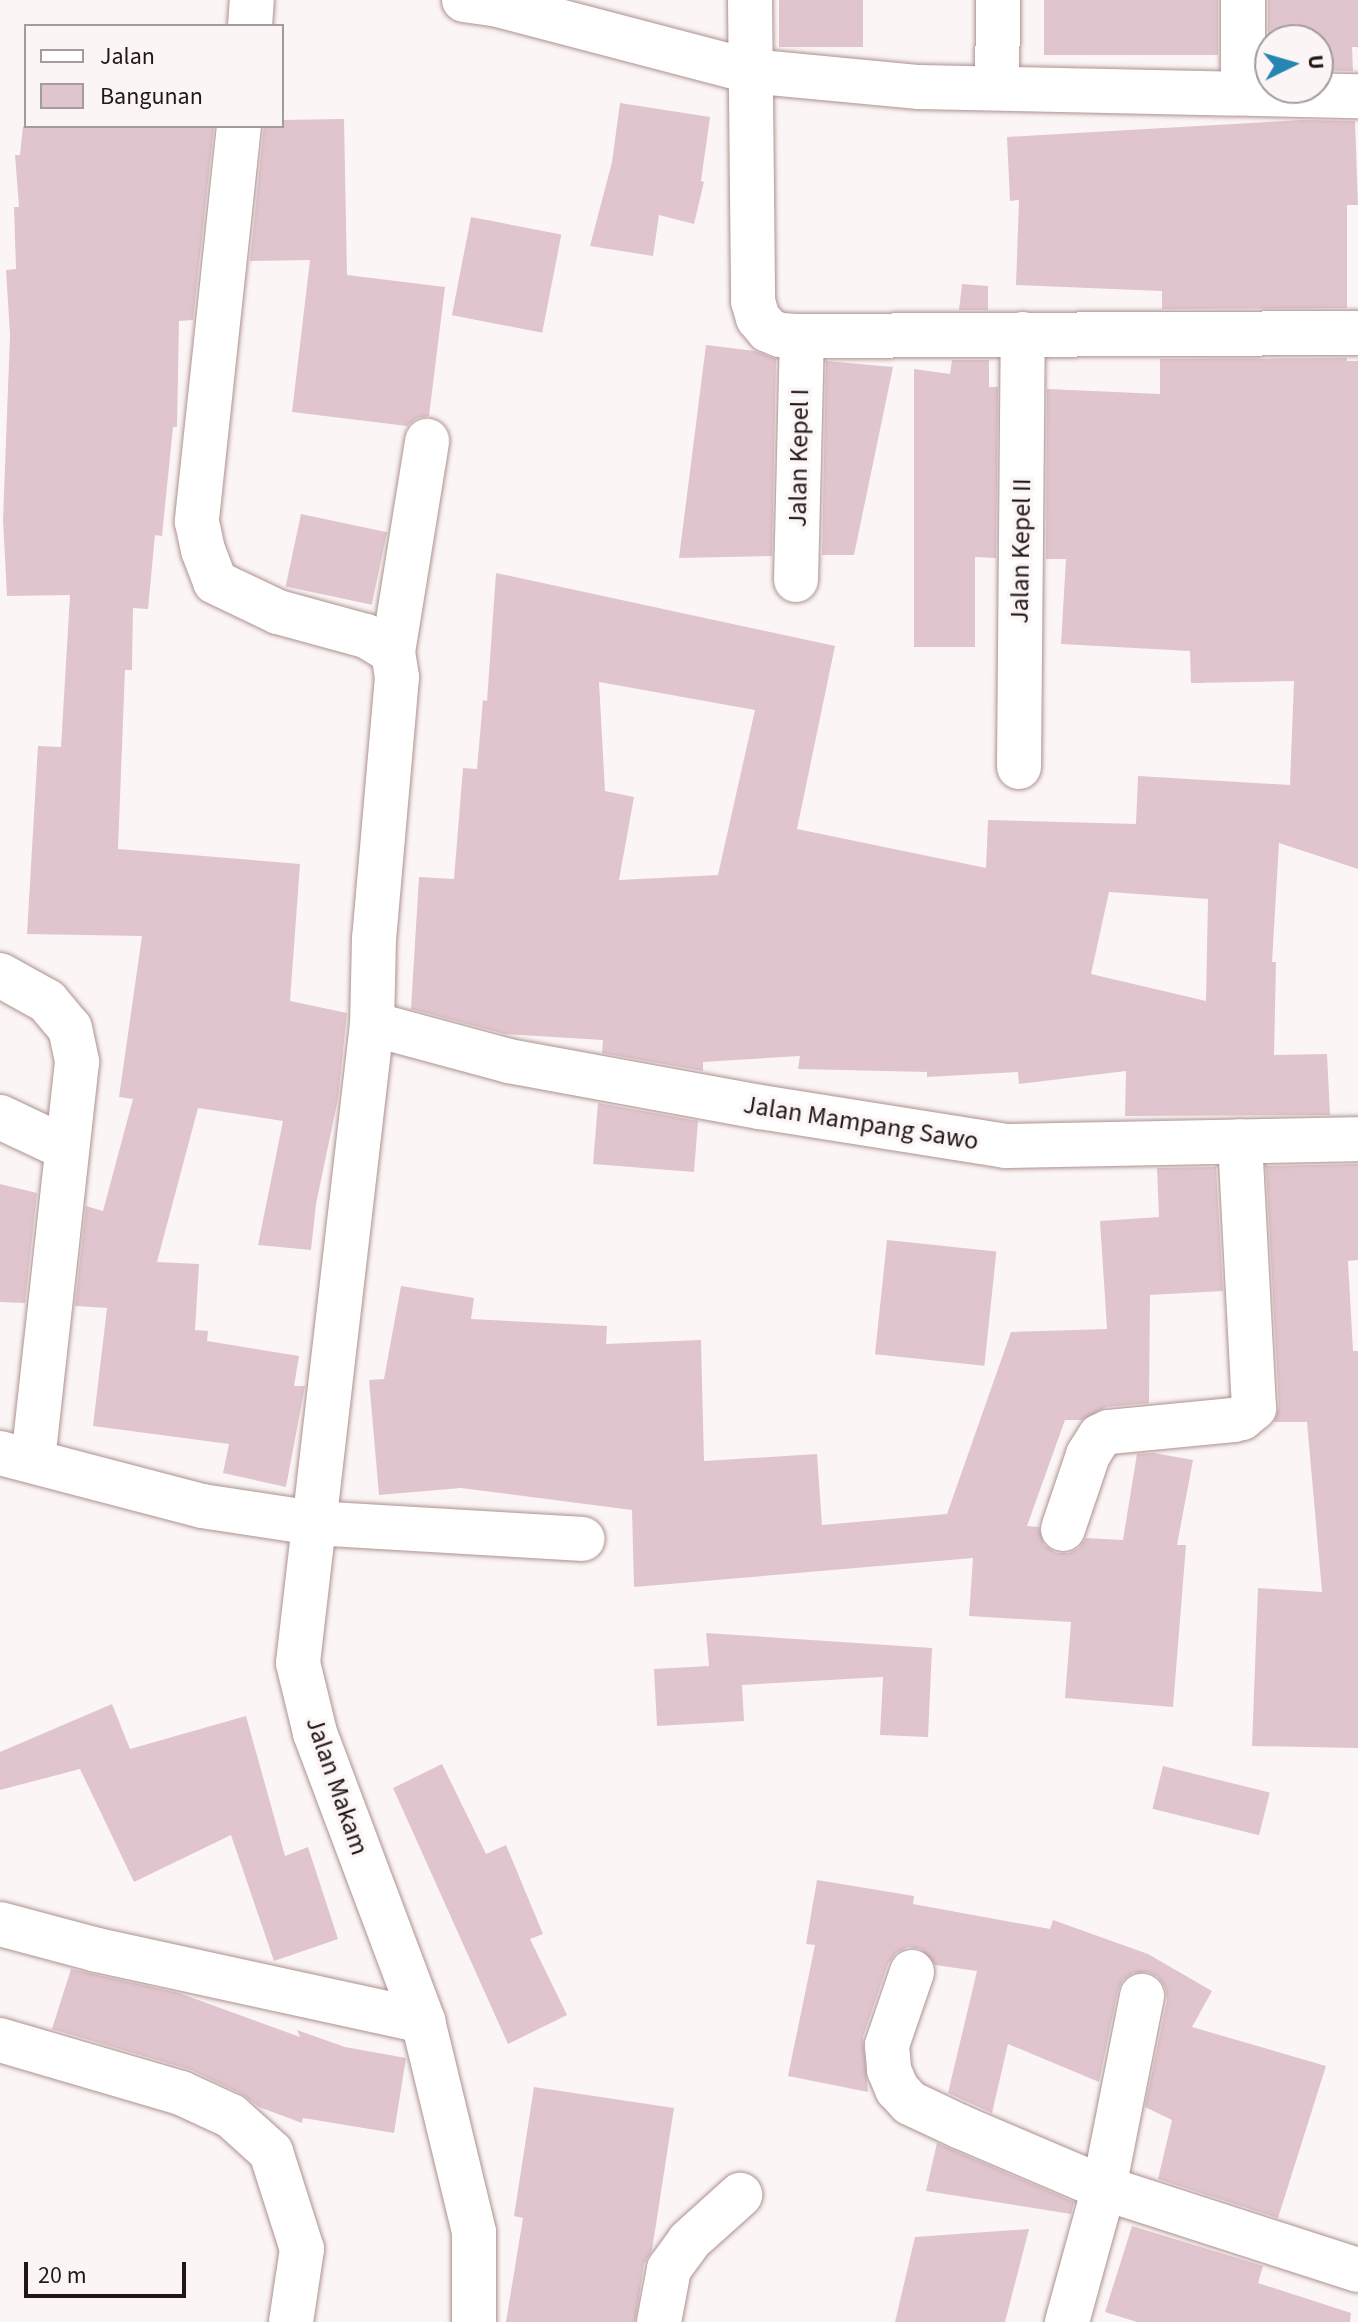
<!DOCTYPE html>
<style>
body{margin:0}
#map{position:relative;width:1358px;height:2322px;overflow:hidden;background:#fbf5f5;font-family:"Source Sans 3",sans-serif}
div>[style]{position:absolute}
.building>*{inset:0;background:#e0c5cf;transform-origin:0 0}
.roads{filter:drop-shadow(0 0 2px #ad928f) drop-shadow(0 0 2px #ad928f)}
.street>*{height:44px;margin:-22px;padding:0 22px;transform-origin:22px;border-radius:22px;background:#fff}
span{translate:-50% -50%;white-space:nowrap;text-align:center;line-height:1.15;-webkit-text-stroke:7px #fbf5f5;paint-order:stroke}
.street-label{font-size:26px;color:#211716}
.legend{position:absolute;left:24px;top:24px;width:260px;height:104px;box-sizing:border-box;background:#fbf5f5;border:2px solid #a49c9c;margin:0;padding:10px 14px;list-style:none;font-size:24px;color:#211716}
.legend li{display:flex;align-items:center;gap:16px;height:40px}
.legend b{width:40px;border:2px solid #a49c9c}
.north{position:absolute;left:1254px;top:24px;width:80px;height:80px;box-sizing:border-box;background:#fbf5f5;border:2px solid #a49c9c;border-radius:50%;rotate:85deg;font-size:22px;font-weight:700;line-height:32px;text-align:center;color:#211716}
.north::after{content:'';display:block;margin:auto;width:28px;height:36px;background:#2685b1;clip-path:polygon(50% 0,100% 100%,50% 72%,0 100%)}
.scale{position:absolute;left:24px;top:2262px;width:162px;height:36px;box-sizing:border-box;border:4px solid #211716;border-top:0;padding-left:10px;font-size:24px;line-height:28px;white-space:nowrap;color:#211716;-webkit-text-stroke:6px #fbf5f5;paint-order:stroke}
</style>
<div id="map">
<div class="building">
<div style="left:779px;top:0;width:84px;height:47px"></div>
<div style="left:1044px;top:0;width:174px;height:55px"></div>
<div style="clip-path:polygon(1268px 0,1358px 0,1358px 47px,1352px 47px,1353px 71px,1318px 70px,1318px 40px,1270px 40px,1268px 56px)"></div>
<div style="clip-path:polygon(620px 103px,710px 117px,701px 181px,704px 182px,694px 224px,659px 215px,653px 256px,590px 246px,612px 162px)"></div>
<div style="clip-path:polygon(344px 119px,347px 275px,445px 287px,429px 416px,417px 418px,407px 426px,292px 412px,310px 260px,250px 261px,264px 126px,282px 126px,282px 120px)"></div>
<div style="clip-path:polygon(1301px 120px,1355px 121px,1358px 205px,1347px 205px,1347px 308px,1162px 309px,1162px 291px,1016px 285px,1019px 200px,1010px 201px,1007px 137px)"></div>
<div style="clip-path:polygon(23px 126px,214px 126px,193px 320px,179px 321px,177px 427px,173px 427px,162px 536px,155px 535px,148px 609px,133px 608px,132px 670px,125px 670px,118px 849px,300px 864px,290px 1001px,347px 1013px,338px 1099px,316px 1204px,311px 1250px,258px 1245px,283px 1121px,198px 1108px,157px 1262px,199px 1264px,195px 1330px,208px 1331px,207px 1341px,299px 1356px,294px 1386px,305px 1386px,286px 1487px,223px 1473px,229px 1444px,93px 1426px,107px 1308px,75px 1306px,86px 1206px,103px 1211px,133px 1099px,119px 1097px,142px 936px,27px 934px,38px 746px,61px 747px,70px 595px,7px 596px,3px 520px,10px 335px,6px 270px,16px 269px,14px 207px,19px 207px,15px 155px,20px 155px)"></div>
<div style="left:471px;top:217px;width:92px;height:100px;rotate:11deg"></div>
<div style="clip-path:polygon(962px 284px,988px 286px,988px 310px,959px 310px)"></div>
<div style="clip-path:polygon(706px 345px,755px 351px,776px 359px,772px 556px,679px 558px)"></div>
<div style="clip-path:polygon(evenodd,1347px 358px,1347px 361px,1358px 361px,1358px 869px,1279px 843px,1272px 962px,1276px 962px,1274px 1055px,1327px 1054px,1330px 1115px,1125px 1116px,1126px 1071px,1019px 1084px,1018px 1072px,927px 1077px,927px 1072px,798px 1069px,800px 1056px,703px 1062px,703px 1071px,602px 1053px,603px 1040px,505px 1034px,411px 1009px,419px 877px,454px 879px,463px 768px,477px 769px,483px 700px,487px 701px,496px 573px,835px 646px,797px 829px,986px 868px,988px 820px,1136px 824px,1138px 776px,1290px 785px,1294px 681px,1191px 683px,1190px 651px,1061px 644px,1066px 559px,1046px 559px,1047px 389px,1160px 394px,1160px 359px,1347px 358px,599px 682px,755px 710px,718px 875px,619px 880px,634px 797px,605px 791px,599px 682px,1347px 358px,1109px 892px,1208px 899px,1206px 1001px,1091px 974px,1109px 892px)"></div>
<div style="clip-path:polygon(952px 360px,989px 360px,989px 387px,998px 387px,996px 558px,975px 557px,975px 647px,914px 647px,914px 369px,950px 374px)"></div>
<div style="clip-path:polygon(826px 361px,893px 367px,854px 555px,822px 555px)"></div>
<div style="left:301px;top:514px;width:88px;height:74px;rotate:12deg"></div>
<div style="clip-path:polygon(598px 1103px,698px 1121px,694px 1172px,593px 1164px)"></div>
<div style="clip-path:polygon(1358px 1164px,1358px 1260px,1348px 1261px,1353px 1351px,1358px 1351px,1358px 1748px,1252px 1746px,1258px 1588px,1322px 1592px,1307px 1422px,1274px 1422px,1279px 1407px,1266px 1166px)"></div>
<div style="clip-path:polygon(1216px 1167px,1223px 1291px,1150px 1295px,1149px 1403px,1106px 1407px,1082px 1420px,1065px 1420px,1027px 1526px,1039px 1527px,1044px 1545px,1056px 1553px,1069px 1553px,1079px 1548px,1086px 1538px,1123px 1540px,1137px 1454px,1154px 1453px,1193px 1460px,1177px 1545px,1186px 1545px,1173px 1707px,1065px 1698px,1071px 1622px,969px 1616px,973px 1558px,634px 1587px,632px 1510px,461px 1488px,379px 1495px,369px 1380px,384px 1379px,401px 1286px,474px 1298px,471px 1319px,607px 1326px,606px 1344px,701px 1340px,704px 1461px,817px 1454px,822px 1525px,947px 1514px,1011px 1332px,1107px 1329px,1100px 1221px,1159px 1217px,1157px 1168px)"></div>
<div style="clip-path:polygon(0 1184px,37px 1193px,25px 1303px,0 1302px)"></div>
<div style="left:887px;top:1240px;width:110px;height:115px;rotate:6deg"></div>
<div style="clip-path:polygon(706px 1633px,932px 1648px,928px 1737px,880px 1735px,883px 1677px,742px 1685px,744px 1721px,657px 1726px,654px 1669px,709px 1666px)"></div>
<div style="clip-path:polygon(112px 1704px,130px 1749px,246px 1716px,285px 1856px,308px 1847px,338px 1939px,274px 1961px,231px 1835px,134px 1882px,80px 1769px,0 1790px,0 1752px)"></div>
<div style="clip-path:polygon(442px 1764px,486px 1854px,506px 1845px,543px 1934px,530px 1939px,567px 2015px,508px 2044px,393px 1788px)"></div>
<div style="left:1163px;top:1766px;width:110px;height:44px;rotate:14deg"></div>
<div style="clip-path:polygon(817px 1880px,914px 1896px,913px 1904px,1050px 1929px,1053px 1920px,1148px 1954px,1212px 1991px,1192px 2027px,1326px 2066px,1278px 2218px,1158px 2179px,1172px 2120px,1145px 2107px,1167px 2000px,1165px 1987px,1158px 1977px,1148px 1972px,1133px 1973px,1123px 1980px,1118px 1990px,1099px 2082px,1008px 2044px,992px 2113px,948px 2093px,977px 1971px,935px 1965px,921px 1949px,908px 1947px,896px 1953px,888px 1964px,863px 2037px,868px 2092px,788px 2076px,815px 1945px,806px 1944px)"></div>
<div style="clip-path:polygon(71px 1969px,179px 1993px,300px 2037px,297px 2030px,345px 2047px,406px 2058px,394px 2133px,303px 2118px,302px 2123px,259px 2107px,242px 2094px,191px 2070px,52px 2029px)"></div>
<div style="clip-path:polygon(534px 2087px,674px 2108px,652px 2250px,644px 2264px,635px 2322px,506px 2322px,523px 2218px,514px 2216px)"></div>
<div style="clip-path:polygon(937px 2143px,1074px 2202px,1071px 2214px,926px 2191px)"></div>
<div style="clip-path:polygon(1132px 2226px,1263px 2266px,1258px 2283px,1351px 2313px,1350px 2322px,1137px 2322px,1105px 2312px)"></div>
<div style="clip-path:polygon(1029px 2229px,1005px 2322px,895px 2322px,915px 2237px)"></div>
</div>
<div class="roads">
<div class="street">
<div style="left:464px;top:0;width:30px;rotate:8deg"></div>
<div style="left:494px;top:4px;width:264px;rotate:14.7deg"></div>
<div style="left:749px;top:71px;width:171px;rotate:5.4deg"></div>
<div style="left:919px;top:87px;width:439px;rotate:1.2deg"></div>
<div style="left:750px;top:0;width:301px;rotate:89.4deg"></div>
<div style="left:753px;top:301px;width:18px;rotate:74deg"></div>
<div style="left:758px;top:318px;width:16px;rotate:50deg"></div>
<div style="left:768px;top:330px;width:13px;rotate:23deg"></div>
<div style="left:780px;top:335px;width:22px;rotate:3deg"></div>
<div style="left:802px;top:336px;width:556px;rotate:-0.31deg"></div>
<div style="left:250px;top:26px;width:26px;rotate:-86deg"></div>
<div style="left:997px;top:88px;width:88px;rotate:-89.3deg"></div>
<div style="left:1243px;top:93px;width:93px;rotate:-90deg"></div>
<div style="left:239px;top:126px;width:398px;rotate:96.1deg"></div>
<div style="left:197px;top:522px;width:29px;rotate:78deg"></div>
<div style="left:203px;top:550px;width:34px;rotate:69deg"></div>
<div style="left:215px;top:582px;width:70px;rotate:25.5deg"></div>
<div style="left:278px;top:612px;width:91px;rotate:15.3deg"></div>
<div style="left:366px;top:636px;width:31px;rotate:31deg"></div>
<div style="left:393px;top:652px;width:25px;rotate:81deg"></div>
<div style="left:397px;top:677px;width:262px;rotate:95deg"></div>
<div style="left:374px;top:938px;width:86px;rotate:91.3deg"></div>
<div style="left:372px;top:1024px;width:643px;rotate:96.61deg"></div>
<div style="left:298px;top:1663px;width:72px;rotate:76.3deg"></div>
<div style="left:315px;top:1733px;width:308px;rotate:69.4deg"></div>
<div style="left:423px;top:2021px;width:217px;rotate:76.4deg"></div>
<div style="left:474px;top:2232px;width:90px;rotate:90deg"></div>
<div style="left:796px;top:580px;width:244px;rotate:-88.6deg"></div>
<div style="left:393px;top:652px;width:214px;rotate:-80.8deg"></div>
<div style="left:1019px;top:767px;width:433px;rotate:-89.5deg"></div>
<div style="left:0;top:975px;width:54px;rotate:29deg"></div>
<div style="left:47px;top:1001px;width:35px;rotate:50deg"></div>
<div style="left:70px;top:1028px;width:35px;rotate:78deg"></div>
<div style="left:77px;top:1062px;width:400px;rotate:96.3deg"></div>
<div style="left:372px;top:1024px;width:142px;rotate:15.1deg"></div>
<div style="left:509px;top:1061px;width:255px;rotate:10.4deg"></div>
<div style="left:760px;top:1107px;width:248px;rotate:9deg"></div>
<div style="left:1005px;top:1146px;width:353px;rotate:-1.1deg"></div>
<div style="left:0;top:1117px;width:73px;rotate:25.2deg"></div>
<div style="left:0;top:1453px;width:209px;rotate:14.7deg"></div>
<div style="left:202px;top:1506px;width:113px;rotate:8.6deg"></div>
<div style="left:314px;top:1523px;width:269px;rotate:3.4deg"></div>
<div style="left:1063px;top:1529px;width:78px;rotate:-71.3deg"></div>
<div style="left:1088px;top:1455px;width:22px;rotate:-58deg"></div>
<div style="left:1100px;top:1436px;width:10px;rotate:-24deg"></div>
<div style="left:1109px;top:1432px;width:125px;rotate:-5.5deg"></div>
<div style="left:1233px;top:1420px;width:9px;rotate:-13deg"></div>
<div style="left:1242px;top:1418px;width:16px;rotate:-40deg"></div>
<div style="left:1254px;top:1408px;width:267px;rotate:-93deg"></div>
<div style="left:0;top:1924px;width:100px;rotate:15deg"></div>
<div style="left:97px;top:1950px;width:334px;rotate:12.3deg"></div>
<div style="left:912px;top:1972px;width:77px;rotate:108.9deg"></div>
<div style="left:887px;top:2045px;width:25px;rotate:85deg"></div>
<div style="left:889px;top:2070px;width:21px;rotate:67deg"></div>
<div style="left:897px;top:2089px;width:19px;rotate:47deg"></div>
<div style="left:910px;top:2103px;width:56px;rotate:25.2deg"></div>
<div style="left:961px;top:2127px;width:155px;rotate:23.1deg"></div>
<div style="left:1104px;top:2188px;width:196px;rotate:-78.8deg"></div>
<div style="left:0;top:2040px;width:189px;rotate:16.3deg"></div>
<div style="left:181px;top:2093px;width:55px;rotate:24.7deg"></div>
<div style="left:231px;top:2116px;width:54px;rotate:42deg"></div>
<div style="left:271px;top:2152px;width:102px;rotate:72.3deg"></div>
<div style="left:302px;top:2249px;width:74px;rotate:98.6deg"></div>
<div style="left:659px;top:2322px;width:54px;rotate:-79.3deg"></div>
<div style="left:669px;top:2269px;width:34px;rotate:-54deg"></div>
<div style="left:689px;top:2241px;width:69px;rotate:-42deg"></div>
<div style="left:1067px;top:2322px;width:139px;rotate:-74.6deg"></div>
<div style="left:1104px;top:2188px;width:267px;rotate:17.9deg"></div>
</div>
</div>
<div class="street-label">
<span style="left:799px;top:458px;rotate:-89deg">Jalan Kepel I</span>
<span style="left:1021px;top:551px;rotate:-89deg">Jalan Kepel II</span>
<span style="left:861px;top:1123px;rotate:9deg">Jalan Mampang Sawo</span>
<span style="left:337px;top:1786px;rotate:71deg">Jalan Makam</span>
</div>
<ul class="legend">
<li><b style="height:10px;background:#fff"></b>Jalan</li>
<li><b style="height:22px;background:#e0c5cf"></b>Bangunan</li>
</ul>
<div class="north">U</div>
<div class="scale">20 m</div>
</div>
